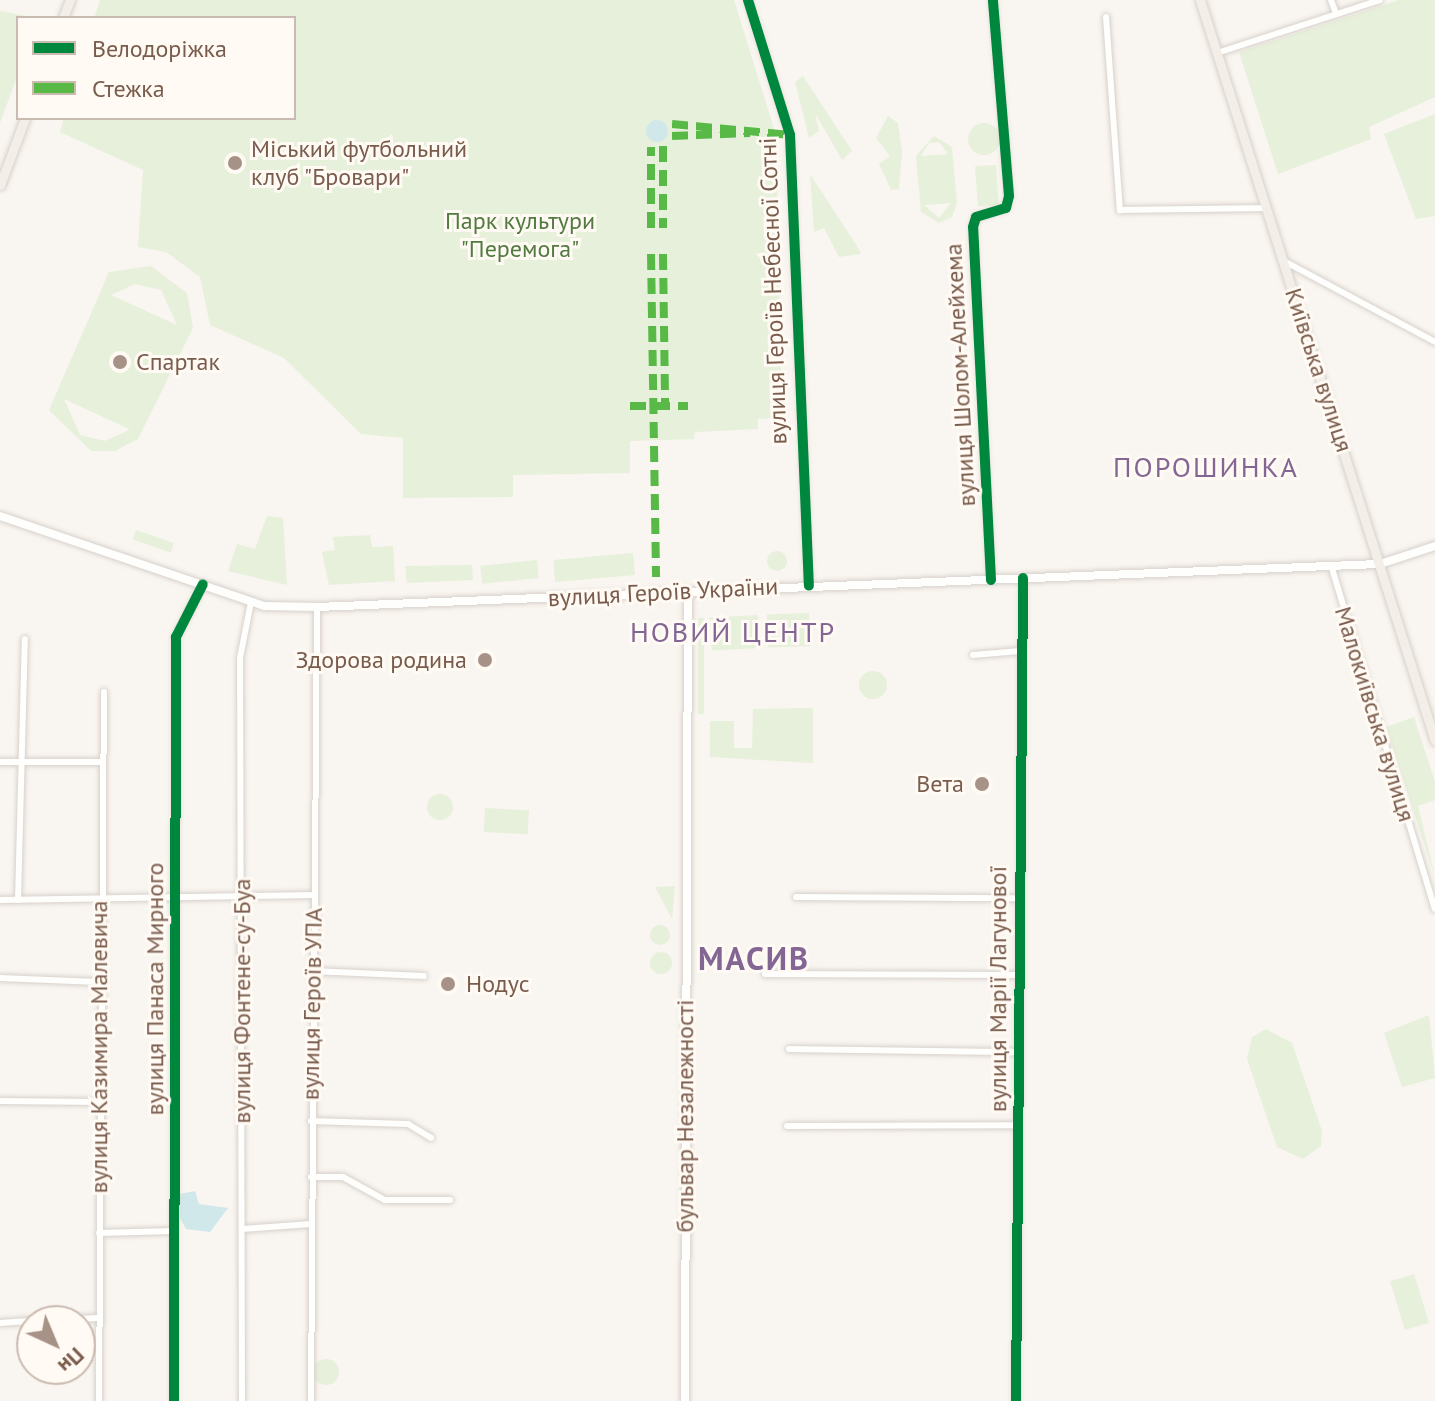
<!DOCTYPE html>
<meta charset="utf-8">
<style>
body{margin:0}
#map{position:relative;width:1435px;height:1401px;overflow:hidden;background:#f9f5f0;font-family:"PT Sans",sans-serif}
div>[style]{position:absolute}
.green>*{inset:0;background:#e7f0db;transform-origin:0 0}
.round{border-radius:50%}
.water>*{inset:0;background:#d0e8ea}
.roads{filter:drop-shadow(0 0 2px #d7d1cb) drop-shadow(0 0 2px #d7d1cb)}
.street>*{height:6px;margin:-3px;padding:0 3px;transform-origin:3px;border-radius:3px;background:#fefefd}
.secondary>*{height:8px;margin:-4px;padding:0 4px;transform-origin:4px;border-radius:4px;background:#fefefd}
.primary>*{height:9px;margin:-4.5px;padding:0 4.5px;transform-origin:4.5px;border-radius:4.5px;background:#f3eee8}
.quiet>*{height:8px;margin-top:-4px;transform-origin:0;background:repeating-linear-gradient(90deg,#58b947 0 16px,transparent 0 24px)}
.cycleway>*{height:10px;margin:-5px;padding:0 5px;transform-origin:5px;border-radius:5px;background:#00873e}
.dots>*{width:22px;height:22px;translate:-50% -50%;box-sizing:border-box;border:4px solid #fffaf3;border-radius:50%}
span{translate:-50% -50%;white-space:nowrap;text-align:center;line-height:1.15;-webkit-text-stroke:6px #fffaf3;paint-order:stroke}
.poi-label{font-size:24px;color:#7a5c4d}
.left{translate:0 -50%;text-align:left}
.right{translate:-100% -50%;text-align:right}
.park-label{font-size:24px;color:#537a41}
.street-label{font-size:24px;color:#7a5c4d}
.quarter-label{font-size:28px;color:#846695;letter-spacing:2px}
.district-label{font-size:32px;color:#846695;font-weight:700;letter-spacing:2px}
.legend{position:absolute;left:16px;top:16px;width:280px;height:104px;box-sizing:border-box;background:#fffaf3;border:2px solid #cabbb1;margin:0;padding:10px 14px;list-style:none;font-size:24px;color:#7a5c4d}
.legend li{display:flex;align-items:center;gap:16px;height:40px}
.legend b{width:40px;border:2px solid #cabbb1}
.north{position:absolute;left:16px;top:1305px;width:80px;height:80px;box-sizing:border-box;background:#fffaf3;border:2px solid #cabbb1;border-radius:50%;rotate:136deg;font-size:22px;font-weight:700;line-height:32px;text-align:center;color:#7a5c4d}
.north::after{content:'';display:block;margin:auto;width:28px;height:36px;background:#a69286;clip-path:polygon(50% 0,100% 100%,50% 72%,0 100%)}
</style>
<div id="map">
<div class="green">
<div style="clip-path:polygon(100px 0,734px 0,776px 135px,782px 417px,758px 419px,758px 429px,695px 432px,694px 439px,630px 441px,630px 473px,513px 475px,513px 497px,403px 498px,403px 438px,361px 434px,284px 358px,210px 325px,200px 277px,166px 252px,138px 247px,143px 170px,60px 132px,64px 118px,294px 118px,294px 18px,94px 18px)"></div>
<div style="clip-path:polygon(1399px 0,1435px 0,1435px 97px,1369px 127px,1371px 139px,1278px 174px,1239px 52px)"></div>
<div style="clip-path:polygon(0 11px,37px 18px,18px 18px,18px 74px,0 123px)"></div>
<div style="clip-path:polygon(803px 76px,852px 151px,842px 160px,815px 113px,819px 131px,809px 138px,795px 82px)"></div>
<div style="clip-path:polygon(1435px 114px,1435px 216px,1416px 219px,1384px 134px)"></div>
<div style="clip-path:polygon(888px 116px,898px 123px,902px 151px,899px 189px,891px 190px,879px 164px,890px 156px,876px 138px)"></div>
<div class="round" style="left:968px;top:123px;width:32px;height:32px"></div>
<div style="clip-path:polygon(evenodd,934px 136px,952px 147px,957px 203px,952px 217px,939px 223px,921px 212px,916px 156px,934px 136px,939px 142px,948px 154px,921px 156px,929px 143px,939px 142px,934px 136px,951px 203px,939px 218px,924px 205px,925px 205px,951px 203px)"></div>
<div style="left:996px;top:165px;width:40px;height:21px;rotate:86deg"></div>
<div style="clip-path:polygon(810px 174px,857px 246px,861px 254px,839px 257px,824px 228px,814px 232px)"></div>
<div style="clip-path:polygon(evenodd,151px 266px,187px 293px,193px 328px,138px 439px,115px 451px,91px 451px,49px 410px,109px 272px,151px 266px,135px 284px,161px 290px,177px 325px,111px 295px,135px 284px,151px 266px,64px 399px,129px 429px,129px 430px,105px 441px,80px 435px,64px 399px)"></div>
<div style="clip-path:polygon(267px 516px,283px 518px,287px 585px,228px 571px,237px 544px,255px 549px)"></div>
<div style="left:136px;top:530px;width:40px;height:10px;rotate:19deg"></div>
<div style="clip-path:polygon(370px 535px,372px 547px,393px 546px,395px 581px,329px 585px,322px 552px,335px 550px,333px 537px)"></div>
<div class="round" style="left:767px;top:551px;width:20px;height:20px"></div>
<div style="left:633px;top:553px;width:22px;height:80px;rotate:85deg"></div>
<div style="left:537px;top:560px;width:18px;height:57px;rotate:84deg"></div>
<div style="clip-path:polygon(472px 565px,473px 580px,407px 583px,405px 566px)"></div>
<div style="left:809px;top:613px;width:33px;height:42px;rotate:88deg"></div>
<div style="left:758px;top:615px;width:33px;height:48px;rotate:87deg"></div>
<div style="left:698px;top:618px;width:6px;height:96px"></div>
<div class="round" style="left:859px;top:671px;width:28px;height:28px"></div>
<div style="clip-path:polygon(813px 708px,813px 763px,710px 757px,710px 721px,734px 721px,734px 748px,752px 748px,753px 709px)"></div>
<div style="clip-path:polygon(1414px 717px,1435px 782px,1435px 800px,1418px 806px,1435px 877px,1386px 727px)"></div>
<div class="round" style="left:427px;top:794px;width:26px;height:26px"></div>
<div style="left:485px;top:808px;width:44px;height:24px;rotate:3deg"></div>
<div style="clip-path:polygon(675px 886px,672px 919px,655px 887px)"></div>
<div class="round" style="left:650px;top:925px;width:20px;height:20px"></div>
<div class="round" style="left:650px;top:952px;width:22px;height:22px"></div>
<div style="clip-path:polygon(1429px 1015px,1435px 1078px,1402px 1087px,1384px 1033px)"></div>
<div style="clip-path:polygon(1266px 1029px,1292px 1043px,1322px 1131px,1321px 1146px,1303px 1159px,1277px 1147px,1247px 1059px,1252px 1037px)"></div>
<div style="left:1414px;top:1274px;width:51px;height:25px;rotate:73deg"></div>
<div class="round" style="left:313px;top:1359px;width:26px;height:26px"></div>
</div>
<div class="water">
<div class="round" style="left:646px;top:120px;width:22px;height:22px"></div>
<div style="clip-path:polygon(195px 1191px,199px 1204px,228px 1208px,210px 1232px,186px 1229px,180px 1218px,179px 1194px)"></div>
</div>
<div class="roads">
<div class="street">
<div style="left:748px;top:0;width:141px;rotate:72.7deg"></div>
<div style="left:790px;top:135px;width:451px;rotate:87.6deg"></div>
<div style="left:1331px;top:0;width:15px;rotate:70deg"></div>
<div style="left:1106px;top:17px;width:194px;rotate:85.9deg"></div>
<div style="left:1120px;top:210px;width:147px;rotate:-0.8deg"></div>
<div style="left:1217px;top:53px;width:171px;rotate:-18deg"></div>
<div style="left:1284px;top:261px;width:171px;rotate:28.2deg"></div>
<div style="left:1331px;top:565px;width:359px;rotate:73.2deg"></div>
<div style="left:991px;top:580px;width:353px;rotate:-92.9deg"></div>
<div style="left:973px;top:227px;width:10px;rotate:-73deg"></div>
<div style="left:976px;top:217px;width:31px;rotate:-17deg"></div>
<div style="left:1006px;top:208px;width:12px;rotate:-76deg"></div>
<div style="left:1009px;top:196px;width:197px;rotate:-94.7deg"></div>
<div style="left:973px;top:655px;width:47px;rotate:-4.9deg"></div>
<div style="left:0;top:762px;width:100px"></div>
<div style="left:796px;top:897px;width:220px;rotate:0.3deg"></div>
<div style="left:0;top:900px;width:314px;rotate:-0.9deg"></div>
<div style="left:18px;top:900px;width:261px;rotate:-88.5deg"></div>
<div style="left:312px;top:971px;width:112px;rotate:2.6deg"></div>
<div style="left:765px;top:974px;width:254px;rotate:0.2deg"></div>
<div style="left:0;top:978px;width:98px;rotate:2.3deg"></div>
<div style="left:789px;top:1049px;width:229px;rotate:0.8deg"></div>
<div style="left:0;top:1101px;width:99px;rotate:0.6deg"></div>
<div style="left:311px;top:1121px;width:97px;rotate:1.8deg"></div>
<div style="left:408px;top:1124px;width:27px;rotate:31deg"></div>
<div style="left:787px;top:1126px;width:231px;rotate:-0.2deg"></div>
<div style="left:311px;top:1177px;width:32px"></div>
<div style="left:343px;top:1177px;width:48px;rotate:28.7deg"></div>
<div style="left:385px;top:1200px;width:65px"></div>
<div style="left:242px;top:1229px;width:69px;rotate:-4.1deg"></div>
<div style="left:99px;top:1233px;width:74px;rotate:-1.5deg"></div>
<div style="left:37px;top:1321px;width:61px;rotate:-2.8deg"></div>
<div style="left:0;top:1323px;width:32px;rotate:-4deg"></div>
<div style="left:99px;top:1401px;width:709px;rotate:-89.6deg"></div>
<div style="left:174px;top:1401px;width:764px;rotate:-89.85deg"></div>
<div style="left:176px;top:637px;width:59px;rotate:-63deg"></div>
<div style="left:242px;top:1401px;width:743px;rotate:-90.15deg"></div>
<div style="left:240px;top:658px;width:57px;rotate:-78.9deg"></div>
<div style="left:311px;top:1401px;width:794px;rotate:-89.57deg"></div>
<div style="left:1016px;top:1401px;width:823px;rotate:-89.51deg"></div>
</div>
<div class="secondary">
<div style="left:0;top:516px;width:280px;rotate:18.8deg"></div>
<div style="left:265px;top:606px;width:52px;rotate:1.1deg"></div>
<div style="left:317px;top:607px;width:1064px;rotate:-2.32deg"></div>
<div style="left:1380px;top:564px;width:58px;rotate:-18.1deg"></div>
<div style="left:685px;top:1401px;width:809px;rotate:-89.79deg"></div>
</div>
<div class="primary">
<div style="left:1200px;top:0;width:777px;rotate:72.4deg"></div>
<div style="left:63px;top:18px;width:19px;rotate:-69deg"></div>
<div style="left:0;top:185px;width:72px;rotate:-69.5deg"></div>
</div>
</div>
<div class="quiet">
<div style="left:672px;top:124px;width:119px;rotate:5.3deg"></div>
<div style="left:672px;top:136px;width:78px;rotate:-2.2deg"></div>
<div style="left:663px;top:146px;width:82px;rotate:90deg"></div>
<div style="left:651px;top:228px;width:81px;rotate:-90deg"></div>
<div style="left:651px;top:254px;width:323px;rotate:89.1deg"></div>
<div style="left:663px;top:254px;width:152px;rotate:89.2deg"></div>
<div style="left:630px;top:406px;width:58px"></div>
</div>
<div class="cycleway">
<div style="left:748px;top:0;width:141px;rotate:72.7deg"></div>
<div style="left:790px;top:135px;width:451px;rotate:87.6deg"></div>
<div style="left:991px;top:580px;width:353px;rotate:-92.9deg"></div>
<div style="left:973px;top:227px;width:10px;rotate:-73deg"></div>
<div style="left:976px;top:217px;width:31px;rotate:-17deg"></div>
<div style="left:1006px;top:208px;width:12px;rotate:-76deg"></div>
<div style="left:1009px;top:196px;width:197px;rotate:-94.7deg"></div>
<div style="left:174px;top:1401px;width:764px;rotate:-89.85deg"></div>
<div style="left:176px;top:637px;width:59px;rotate:-63deg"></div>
<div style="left:1016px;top:1401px;width:823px;rotate:-89.51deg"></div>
</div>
<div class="dots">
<div style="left:235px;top:163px;background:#a69286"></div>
<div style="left:120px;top:362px;background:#a69286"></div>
<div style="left:485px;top:660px;background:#a69286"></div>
<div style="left:982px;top:784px;background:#a69286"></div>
<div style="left:448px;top:984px;background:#a69286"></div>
</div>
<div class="poi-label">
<span class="left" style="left:251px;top:163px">Міський футбольний<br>клуб "Бровари"</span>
<span class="left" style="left:136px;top:362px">Спартак</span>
<span class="right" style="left:467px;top:660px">Здорова родина</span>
<span class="right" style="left:964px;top:784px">Вета</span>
<span class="left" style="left:466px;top:984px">Нодус</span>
</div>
<div class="park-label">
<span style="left:520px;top:235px">Парк культури<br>"Перемога"</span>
</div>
<div class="street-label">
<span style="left:773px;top:291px;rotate:-92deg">вулиця Героїв Небесної Сотні</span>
<span style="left:1319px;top:370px;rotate:72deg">Київська вулиця</span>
<span style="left:960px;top:375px;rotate:-93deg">вулиця Шолом-Алейхема</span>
<span style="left:663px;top:592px;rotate:-3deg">вулиця Героїв України</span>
<span style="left:1375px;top:714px;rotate:73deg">Малокиївська вулиця</span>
<span style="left:155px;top:989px;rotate:-90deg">вулиця Панаса Мирного</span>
<span style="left:998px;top:989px;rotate:-90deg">вулиця Марії Лагунової</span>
<span style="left:242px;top:1001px;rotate:-90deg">вулиця Фонтене-су-Буа</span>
<span style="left:312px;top:1004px;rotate:-89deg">вулиця Героїв УПА</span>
<span style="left:99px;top:1047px;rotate:-90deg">вулиця Казимира Малевича</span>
<span style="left:685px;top:1116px;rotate:-90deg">бульвар Незалежності</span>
</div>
<div class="quarter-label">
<span style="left:1206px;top:467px">ПОРОШИНКА</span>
<span style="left:733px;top:632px">НОВИЙ ЦЕНТР</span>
</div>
<div class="district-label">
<span style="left:754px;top:958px">МАСИВ</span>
</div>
<ul class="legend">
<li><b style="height:10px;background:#00873e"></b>Велодоріжка</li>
<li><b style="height:10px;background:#58b947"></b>Стежка</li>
</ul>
<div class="north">Пн</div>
</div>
